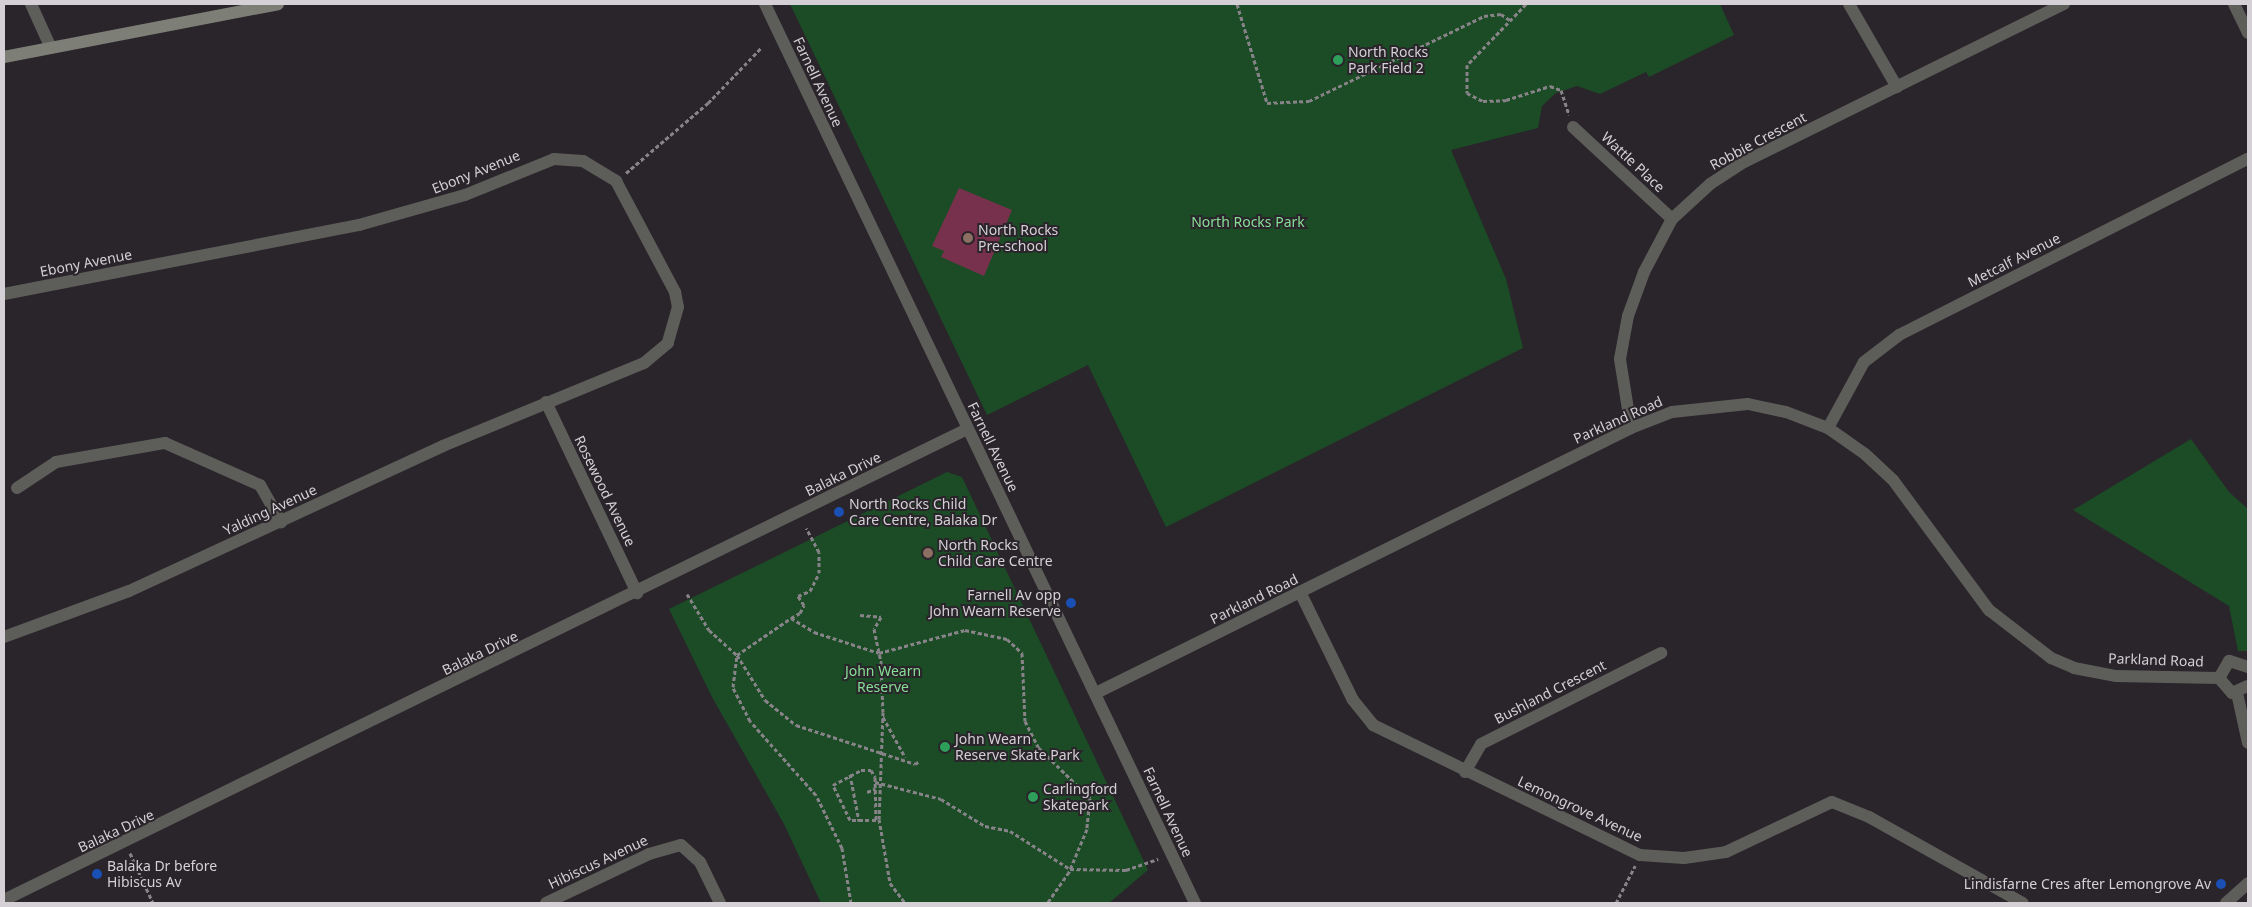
<!DOCTYPE html>
<style>
body{margin:0}
#map{position:relative;width:2252px;height:907px;overflow:hidden;background:#2a242b;font-family:"Noto Sans",sans-serif}
div>[style]{position:absolute}
.green>*{inset:0;background:#1b4c26}
.building>*{inset:0;background:#78314d}
.path>*{height:3px;margin-top:-1.5px;transform-origin:0;background:repeating-linear-gradient(90deg,#878388 0 4px,transparent 0 6.5px)}
.street>*{height:12px;margin:-6px;padding:0 6px;transform-origin:6px;border-radius:6px;background:#5d5e5a}
.secondary>*{height:12px;margin:-6px;padding:0 6px;transform-origin:6px;border-radius:6px;background:#7d7e76}
.dots>*{width:14px;height:14px;translate:-50% -50%;box-sizing:border-box;border:2px solid #2a242b;border-radius:50%}
span{translate:-50% -50%;white-space:nowrap;text-align:center;line-height:1.15;-webkit-text-stroke:4px #2a242b;paint-order:stroke}
.poi-label{font-size:14px;color:#d4d0d5}
.left{translate:0 -50%;text-align:left}
.right{translate:-100% -50%;text-align:right}
.street-label{font-size:14px;color:#d4d0d5}
.park-label{font-size:14px;color:#87df95}
.frame{position:absolute;inset:0;border:5px solid #d4d0d5;pointer-events:none}
</style>
<div id="map">
<div class="green">
<div style="clip-path:polygon(790px 4px,1720px 4px,1734px 35px,1649px 77px,1646px 72px,1600px 94px,1577px 86px,1556px 93px,1542px 106px,1538px 128px,1451px 150px,1506px 279px,1523px 348px,1166px 527px,1088px 365px,987px 415px)"></div>
<div style="clip-path:polygon(2191px 439px,2229px 492px,2248px 509px,2248px 651px,2238px 651px,2229px 606px,2073px 510px)"></div>
<div style="clip-path:polygon(947px 472px,962px 477px,1148px 870px,1109px 903px,821px 903px,784px 824px,712px 697px,669px 609px)"></div>
</div>
<div class="building">
<div style="clip-path:polygon(959px 188px,1012px 210px,984px 276px,941px 257px,944px 251px,932px 246px)"></div>
</div>
<div class="path">
<div style="left:1237px;top:4px;width:103px;rotate:73.1deg"></div>
<div style="left:1267px;top:103px;width:42px;rotate:-2.7deg"></div>
<div style="left:1309px;top:101px;width:195px;rotate:-25.9deg"></div>
<div style="left:1484px;top:16px;width:17px;rotate:-7deg"></div>
<div style="left:1501px;top:14px;width:11px;rotate:34deg"></div>
<div style="left:1526px;top:4px;width:85px;rotate:134deg"></div>
<div style="left:1467px;top:65px;width:28px;rotate:90deg"></div>
<div style="left:1467px;top:93px;width:18px;rotate:27deg"></div>
<div style="left:1483px;top:101px;width:23px;rotate:-2deg"></div>
<div style="left:1506px;top:100px;width:46px;rotate:-17.7deg"></div>
<div style="left:1550px;top:86px;width:12px;rotate:20deg"></div>
<div style="left:1561px;top:90px;width:26px;rotate:72deg"></div>
<div style="left:626px;top:173px;width:108px;rotate:-40.5deg"></div>
<div style="left:708px;top:103px;width:76px;rotate:-46.1deg"></div>
<div style="left:687px;top:594px;width:42px;rotate:58.6deg"></div>
<div style="left:709px;top:630px;width:38px;rotate:42deg"></div>
<div style="left:737px;top:655px;width:53px;rotate:58.1deg"></div>
<div style="left:765px;top:700px;width:40px;rotate:39deg"></div>
<div style="left:796px;top:725px;width:125px;rotate:18.1deg"></div>
<div style="left:915px;top:764px;width:6px;rotate:-31deg"></div>
<div style="left:860px;top:615px;width:21px;rotate:5deg"></div>
<div style="left:881px;top:617px;width:14px;rotate:120deg"></div>
<div style="left:874px;top:629px;width:35px;rotate:78deg"></div>
<div style="left:881px;top:663px;width:49px;rotate:87.7deg"></div>
<div style="left:883px;top:712px;width:107px;rotate:92.1deg"></div>
<div style="left:879px;top:819px;width:65px;rotate:80.2deg"></div>
<div style="left:890px;top:883px;width:25px;rotate:53deg"></div>
<div style="left:791px;top:618px;width:10px;rotate:-29deg"></div>
<div style="left:800px;top:613px;width:9px;rotate:-63deg"></div>
<div style="left:804px;top:605px;width:11px;rotate:-124deg"></div>
<div style="left:798px;top:596px;width:13px;rotate:-23deg"></div>
<div style="left:810px;top:591px;width:20px;rotate:-63deg"></div>
<div style="left:819px;top:573px;width:21px;rotate:-90deg"></div>
<div style="left:819px;top:552px;width:27px;rotate:-118deg"></div>
<div style="left:883px;top:717px;width:46px;rotate:61.2deg"></div>
<div style="left:861px;top:770px;width:10px"></div>
<div style="left:871px;top:770px;width:8px;rotate:60deg"></div>
<div style="left:875px;top:777px;width:43px;rotate:88.7deg"></div>
<div style="left:876px;top:820px;width:26px;rotate:180deg"></div>
<div style="left:850px;top:820px;width:39px;rotate:-116deg"></div>
<div style="left:833px;top:785px;width:32px;rotate:-28deg"></div>
<div style="left:850px;top:774px;width:48px;rotate:79.2deg"></div>
<div style="left:875px;top:782px;width:68px;rotate:14.4deg"></div>
<div style="left:941px;top:799px;width:52px;rotate:31.5deg"></div>
<div style="left:985px;top:826px;width:25px;rotate:11deg"></div>
<div style="left:1010px;top:831px;width:71px;rotate:32.3deg"></div>
<div style="left:1070px;top:869px;width:56px;rotate:1deg"></div>
<div style="left:1126px;top:870px;width:34px;rotate:-19deg"></div>
<div style="left:867px;top:792px;width:9px;rotate:-21deg"></div>
<div style="left:130px;top:853px;width:55px;rotate:65.3deg"></div>
<div style="left:851px;top:903px;width:56px;rotate:-99.3deg"></div>
<div style="left:842px;top:848px;width:59px;rotate:-116.1deg"></div>
<div style="left:816px;top:795px;width:99px;rotate:-131.7deg"></div>
<div style="left:750px;top:721px;width:38px;rotate:-117deg"></div>
<div style="left:733px;top:687px;width:32px;rotate:-83deg"></div>
<div style="left:737px;top:655px;width:65px;rotate:-34.4deg"></div>
<div style="left:791px;top:618px;width:27px;rotate:31deg"></div>
<div style="left:814px;top:632px;width:68px;rotate:17.9deg"></div>
<div style="left:879px;top:653px;width:89px;rotate:-15deg"></div>
<div style="left:965px;top:630px;width:43px;rotate:12.1deg"></div>
<div style="left:1007px;top:639px;width:21px;rotate:43deg"></div>
<div style="left:1022px;top:653px;width:68px;rotate:87.5deg"></div>
<div style="left:1025px;top:721px;width:29px;rotate:63deg"></div>
<div style="left:1038px;top:747px;width:73px;rotate:44.4deg"></div>
<div style="left:1090px;top:798px;width:31px;rotate:96deg"></div>
<div style="left:1087px;top:829px;width:47px;rotate:112.7deg"></div>
<div style="left:1069px;top:872px;width:38px;rotate:125deg"></div>
<div style="left:1616px;top:903px;width:42px;rotate:-62.8deg"></div>
</div>
<div class="street">
<div style="left:31px;top:4px;width:48px;rotate:65.6deg"></div>
<div style="left:765px;top:4px;width:997px;rotate:64.44deg"></div>
<div style="left:1849px;top:4px;width:96px;rotate:60deg"></div>
<div style="left:2234px;top:4px;width:32px;rotate:64deg"></div>
<div style="left:1573px;top:127px;width:135px;rotate:42.9deg"></div>
<div style="left:4px;top:294px;width:362px;rotate:-11deg"></div>
<div style="left:359px;top:225px;width:110px;rotate:-15.8deg"></div>
<div style="left:465px;top:195px;width:96px;rotate:-22deg"></div>
<div style="left:554px;top:159px;width:29px;rotate:4deg"></div>
<div style="left:583px;top:161px;width:39px;rotate:31deg"></div>
<div style="left:616px;top:181px;width:126px;rotate:62deg"></div>
<div style="left:675px;top:292px;width:15px;rotate:79deg"></div>
<div style="left:678px;top:307px;width:37px;rotate:106deg"></div>
<div style="left:668px;top:343px;width:31px;rotate:140deg"></div>
<div style="left:644px;top:363px;width:217px;rotate:157.6deg"></div>
<div style="left:443px;top:446px;width:346px;rotate:155.2deg"></div>
<div style="left:129px;top:591px;width:133px;rotate:159.8deg"></div>
<div style="left:546px;top:402px;width:212px;rotate:64.5deg"></div>
<div style="left:1631px;top:428px;width:70px;rotate:-99.1deg"></div>
<div style="left:1620px;top:359px;width:44px;rotate:-79.5deg"></div>
<div style="left:1628px;top:316px;width:47px;rotate:-70deg"></div>
<div style="left:1644px;top:272px;width:60px;rotate:-62.2deg"></div>
<div style="left:1672px;top:219px;width:52px;rotate:-42.6deg"></div>
<div style="left:1710px;top:184px;width:40px;rotate:-32.9deg"></div>
<div style="left:1744px;top:162px;width:357px;rotate:-26.3deg"></div>
<div style="left:1828px;top:428px;width:75px;rotate:-61.4deg"></div>
<div style="left:1864px;top:362px;width:44px;rotate:-37.6deg"></div>
<div style="left:1899px;top:335px;width:391px;rotate:-26.8deg"></div>
<div style="left:17px;top:488px;width:47px;rotate:-33.7deg"></div>
<div style="left:56px;top:462px;width:111px;rotate:-9.9deg"></div>
<div style="left:165px;top:443px;width:104px;rotate:23.9deg"></div>
<div style="left:260px;top:485px;width:43px;rotate:60.4deg"></div>
<div style="left:1300px;top:592px;width:120px;rotate:63.9deg"></div>
<div style="left:1353px;top:700px;width:32px;rotate:51deg"></div>
<div style="left:1373px;top:725px;width:297px;rotate:26deg"></div>
<div style="left:1640px;top:855px;width:44px;rotate:3.9deg"></div>
<div style="left:1684px;top:858px;width:42px;rotate:-8.1deg"></div>
<div style="left:1726px;top:852px;width:117px;rotate:-25.3deg"></div>
<div style="left:1832px;top:802px;width:40px;rotate:22deg"></div>
<div style="left:1869px;top:817px;width:176px;rotate:29.2deg"></div>
<div style="left:2248px;top:667px;width:20px;rotate:-162deg"></div>
<div style="left:2229px;top:661px;width:20px;rotate:120deg"></div>
<div style="left:2219px;top:678px;width:20px;rotate:49deg"></div>
<div style="left:2232px;top:693px;width:17px;rotate:-24deg"></div>
<div style="left:1096px;top:693px;width:597px;rotate:-26.35deg"></div>
<div style="left:1631px;top:428px;width:44px;rotate:-21.3deg"></div>
<div style="left:1672px;top:412px;width:76px;rotate:-6deg"></div>
<div style="left:1748px;top:404px;width:39px;rotate:12deg"></div>
<div style="left:1786px;top:412px;width:45px;rotate:20.9deg"></div>
<div style="left:1828px;top:428px;width:45px;rotate:35.1deg"></div>
<div style="left:1865px;top:454px;width:38px;rotate:43deg"></div>
<div style="left:1893px;top:480px;width:162px;rotate:53.6deg"></div>
<div style="left:1989px;top:610px;width:78px;rotate:37.7deg"></div>
<div style="left:2051px;top:658px;width:25px;rotate:23deg"></div>
<div style="left:2074px;top:668px;width:43px;rotate:10.8deg"></div>
<div style="left:2116px;top:676px;width:103px;rotate:1.1deg"></div>
<div style="left:2237px;top:693px;width:51px;rotate:77.6deg"></div>
<div style="left:1465px;top:772px;width:32px;rotate:-60deg"></div>
<div style="left:1481px;top:744px;width:202px;rotate:-26.8deg"></div>
<div style="left:4px;top:900px;width:1072px;rotate:-26.06deg"></div>
<div style="left:546px;top:903px;width:114px;rotate:-25.4deg"></div>
<div style="left:649px;top:854px;width:33px;rotate:-16deg"></div>
<div style="left:681px;top:845px;width:25px;rotate:42deg"></div>
<div style="left:700px;top:862px;width:46px;rotate:64deg"></div>
<div style="left:2226px;top:903px;width:30px;rotate:-42deg"></div>
</div>
<div class="secondary">
<div style="left:4px;top:57px;width:279px;rotate:-10.9deg"></div>
</div>
<div class="dots">
<div style="left:1338px;top:60px;background:#2e9e5b"></div>
<div style="left:968px;top:238px;background:#8d6e63"></div>
<div style="left:839px;top:512px;background:#1a4fb4"></div>
<div style="left:928px;top:553px;background:#8d6e63"></div>
<div style="left:1071px;top:603px;background:#1a4fb4"></div>
<div style="left:945px;top:747px;background:#2e9e5b"></div>
<div style="left:1033px;top:797px;background:#2e9e5b"></div>
<div style="left:97px;top:874px;background:#1a4fb4"></div>
<div style="left:2221px;top:884px;background:#1a4fb4"></div>
</div>
<div class="poi-label">
<span class="left" style="left:1348px;top:60px">North Rocks<br>Park Field 2</span>
<span class="left" style="left:978px;top:238px">North Rocks<br>Pre-school</span>
<span class="left" style="left:849px;top:512px">North Rocks Child<br>Care Centre, Balaka Dr</span>
<span class="left" style="left:938px;top:553px">North Rocks<br>Child Care Centre</span>
<span class="right" style="left:1061px;top:603px">Farnell Av opp<br>John Wearn Reserve</span>
<span class="left" style="left:955px;top:747px">John Wearn<br>Reserve Skate Park</span>
<span class="left" style="left:1043px;top:797px">Carlingford<br>Skatepark</span>
<span class="left" style="left:107px;top:874px">Balaka Dr before<br>Hibiscus Av</span>
<span class="right" style="left:2211px;top:884px">Lindisfarne Cres after Lemongrove Av</span>
</div>
<div class="street-label">
<span style="left:818px;top:82px;rotate:65deg">Farnell Avenue</span>
<span style="left:1758px;top:141px;rotate:-28deg">Robbie Crescent</span>
<span style="left:1633px;top:162px;rotate:43deg">Wattle Place</span>
<span style="left:476px;top:172px;rotate:-22deg">Ebony Avenue</span>
<span style="left:2014px;top:260px;rotate:-27deg">Metcalf Avenue</span>
<span style="left:86px;top:263px;rotate:-11deg">Ebony Avenue</span>
<span style="left:1618px;top:420px;rotate:-24deg">Parkland Road</span>
<span style="left:993px;top:447px;rotate:64deg">Farnell Avenue</span>
<span style="left:843px;top:474px;rotate:-26deg">Balaka Drive</span>
<span style="left:605px;top:491px;rotate:64deg">Rosewood Avenue</span>
<span style="left:270px;top:510px;rotate:-25deg">Yalding Avenue</span>
<span style="left:1254px;top:599px;rotate:-26deg">Parkland Road</span>
<span style="left:480px;top:653px;rotate:-26deg">Balaka Drive</span>
<span style="left:2156px;top:660px;rotate:2deg">Parkland Road</span>
<span style="left:1550px;top:692px;rotate:-27deg">Bushland Crescent</span>
<span style="left:1580px;top:809px;rotate:25deg">Lemongrove Avenue</span>
<span style="left:1168px;top:812px;rotate:65deg">Farnell Avenue</span>
<span style="left:116px;top:831px;rotate:-25deg">Balaka Drive</span>
<span style="left:598px;top:862px;rotate:-25deg">Hibiscus Avenue</span>
</div>
<div class="park-label">
<span style="left:1248px;top:222px">North Rocks Park</span>
<span style="left:883px;top:679px">John Wearn<br>Reserve</span>
</div>
<div class="frame"></div>
</div>
